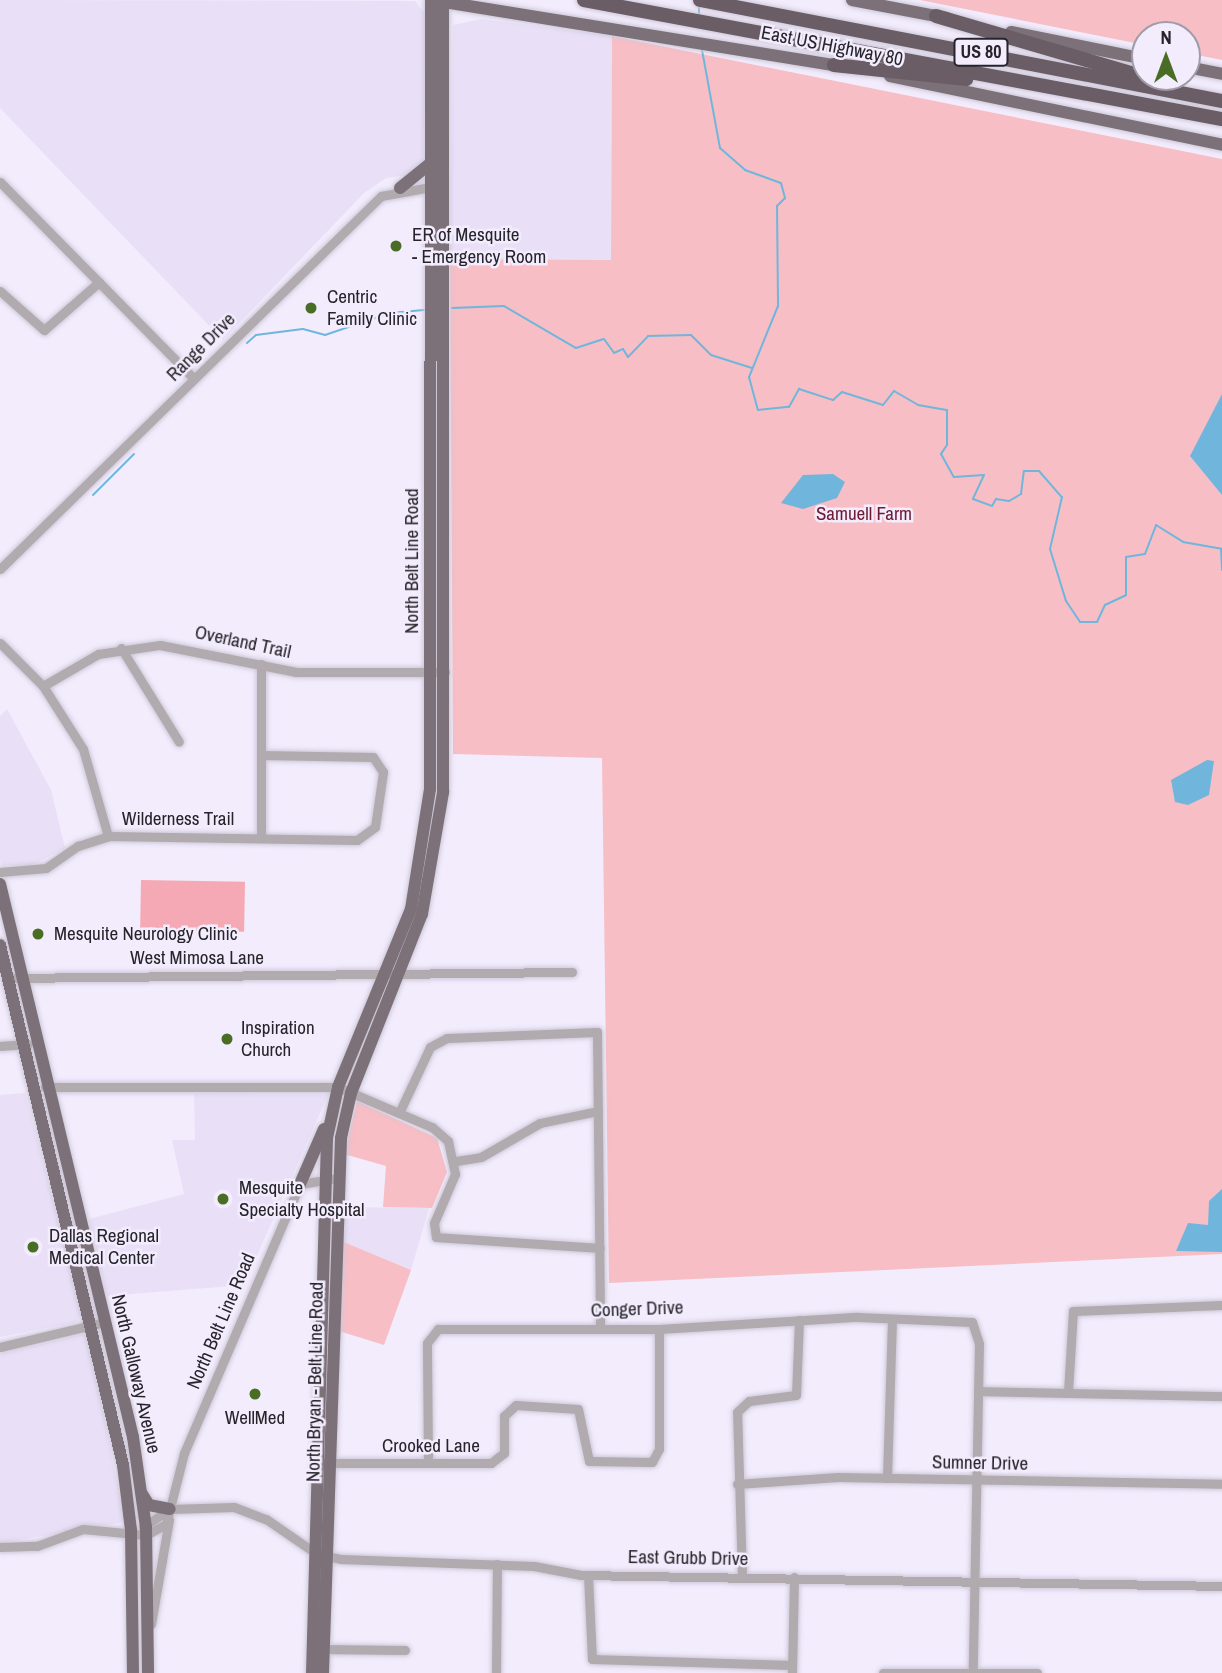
<!DOCTYPE html>
<style>
body{margin:0}
#map{position:relative;width:1222px;height:1673px;overflow:hidden;background:#f2ecfd;font-family:"Archivo Narrow",sans-serif}
div>[style]{position:absolute}
.built>*{inset:0;background:#e9e0f8}
.green>*{inset:0;background:#f7bec5}
.forest>*{inset:0;background:#f4a9b4;transform-origin:0 0}
.water>*{inset:0;background:#70b6dc}
.stream>*{height:2px;margin:-1px;padding:0 1px;transform-origin:1px;border-radius:1px;background:#70b6dc}
.roads{filter:drop-shadow(0 0 2px #cdc8d7) drop-shadow(0 0 2px #cdc8d7)}
.minor>*{height:9px;margin:-4.5px;padding:0 4.5px;transform-origin:4.5px;border-radius:4.5px;background:#b1aaaf}
.major>*{height:12px;margin:-6px;padding:0 6px;transform-origin:6px;border-radius:6px;background:#7d7179}
.highway>*{height:14px;margin:-7px;padding:0 7px;transform-origin:7px;border-radius:7px;background:#6a5d66}
.dots>*{width:19px;height:19px;translate:-50% -50%;box-sizing:border-box;border:4px solid #f2ecfd;border-radius:50%}
span{translate:-50% -50%;white-space:nowrap;text-align:center;line-height:1.15;-webkit-text-stroke:5px #f2ecfd;paint-order:stroke}
.shield-label span{padding:2px 5px;background:#f2ecfd;border:2px solid;border-radius:5px;-webkit-text-stroke-width:0}
.shield-label{font-size:18px;color:#26242a;font-weight:700}
.street-label{font-size:19px;color:#26242a}
.poi-label{font-size:19px;color:#26242a}
.left{translate:0 -50%;text-align:left}
.park-label{font-size:19px;color:#701a31}
.north{position:absolute;left:1131px;top:21px;width:70px;height:70px;box-sizing:border-box;background:#f2ecfd;border:2px solid #a09ca9;border-radius:50%;rotate:0deg;font-size:19px;font-weight:700;line-height:28px;text-align:center;color:#26242a}
.north::after{content:'';display:block;margin:auto;width:24px;height:32px;background:#496d25;clip-path:polygon(50% 0,100% 100%,50% 72%,0 100%)}
</style>
<div id="map">
<div class="built">
<div style="clip-path:polygon(0 0,415px 1px,426px 15px,423px 161px,409px 175px,386px 178px,364px 193px,223px 340px,0 108px)"></div>
<div style="clip-path:polygon(481px 19px,612px 36px,611px 260px,450px 259px,453px 25px)"></div>
<div style="clip-path:polygon(7px 709px,51px 790px,65px 848px,33px 865px,1px 865px,0 859px,0 716px)"></div>
<div style="clip-path:polygon(25px 1093px,82px 1313px,77px 1322px,0 1337px,0 1095px)"></div>
<div style="clip-path:polygon(194px 1094px,328px 1095px,244px 1285px,107px 1296px,89px 1219px,184px 1194px,172px 1140px,195px 1140px)"></div>
<div style="clip-path:polygon(339px 1207px,429px 1208px,411px 1270px,339px 1240px)"></div>
<div style="clip-path:polygon(87px 1333px,125px 1522px,0 1543px,0 1354px)"></div>
</div>
<div class="green">
<div style="clip-path:polygon(920px 0,1222px 0,1222px 60px,1187px 53px,1187px 35px,1145px 35px,1145px 45px)"></div>
<div style="clip-path:polygon(612px 36px,1222px 159px,1222px 1254px,609px 1283px,602px 758px,453px 754px,450px 259px,611px 260px)"></div>
<div style="clip-path:polygon(357px 1101px,437px 1138px,447px 1172px,432px 1208px,383px 1207px,386px 1166px,344px 1154px)"></div>
<div style="clip-path:polygon(339px 1240px,411px 1270px,384px 1345px,339px 1331px)"></div>
</div>
<div class="forest">
<div style="left:141px;top:880px;width:104px;height:50px;rotate:1deg"></div>
</div>
<div class="water">
<div style="clip-path:polygon(1222px 394px,1222px 495px,1190px 456px)"></div>
<div style="clip-path:polygon(833px 474px,845px 482px,837px 498px,803px 509px,781px 503px,803px 475px)"></div>
<div style="clip-path:polygon(1207px 760px,1214px 761px,1209px 795px,1188px 805px,1175px 802px,1171px 780px)"></div>
<div style="clip-path:polygon(1222px 1189px,1222px 1252px,1176px 1251px,1188px 1223px,1208px 1225px,1209px 1201px)"></div>
</div>
<div class="stream">
<div style="left:699px;top:5px;width:11px;rotate:90deg"></div>
<div style="left:702px;top:50px;width:100px;rotate:79.6deg"></div>
<div style="left:720px;top:148px;width:33px;rotate:41deg"></div>
<div style="left:745px;top:170px;width:38px;rotate:20deg"></div>
<div style="left:781px;top:183px;width:16px;rotate:75deg"></div>
<div style="left:785px;top:198px;width:11px;rotate:135deg"></div>
<div style="left:777px;top:206px;width:100px;rotate:89.4deg"></div>
<div style="left:778px;top:306px;width:77px;rotate:112.2deg"></div>
<div style="left:749px;top:377px;width:34px;rotate:75deg"></div>
<div style="left:758px;top:410px;width:31px;rotate:-6deg"></div>
<div style="left:789px;top:407px;width:21px;rotate:-61deg"></div>
<div style="left:799px;top:389px;width:36px;rotate:18deg"></div>
<div style="left:833px;top:400px;width:12px;rotate:-42deg"></div>
<div style="left:842px;top:392px;width:43px;rotate:17.6deg"></div>
<div style="left:883px;top:405px;width:18px;rotate:-52deg"></div>
<div style="left:894px;top:391px;width:28px;rotate:30deg"></div>
<div style="left:918px;top:405px;width:29px;rotate:10deg"></div>
<div style="left:947px;top:410px;width:35px;rotate:90deg"></div>
<div style="left:947px;top:445px;width:11px;rotate:124deg"></div>
<div style="left:941px;top:454px;width:26px;rotate:61deg"></div>
<div style="left:954px;top:477px;width:30px;rotate:-4deg"></div>
<div style="left:984px;top:475px;width:26px;rotate:115deg"></div>
<div style="left:973px;top:499px;width:20px;rotate:20deg"></div>
<div style="left:992px;top:506px;width:8px;rotate:-60deg"></div>
<div style="left:996px;top:499px;width:13px;rotate:9deg"></div>
<div style="left:1009px;top:501px;width:14px;rotate:-30deg"></div>
<div style="left:1021px;top:494px;width:23px;rotate:-83deg"></div>
<div style="left:1024px;top:471px;width:15px"></div>
<div style="left:1039px;top:471px;width:35px;rotate:49deg"></div>
<div style="left:1062px;top:497px;width:53px;rotate:103deg"></div>
<div style="left:1050px;top:549px;width:54px;rotate:72.9deg"></div>
<div style="left:1066px;top:601px;width:25px;rotate:56deg"></div>
<div style="left:1080px;top:622px;width:17px"></div>
<div style="left:1097px;top:622px;width:19px;rotate:-65deg"></div>
<div style="left:1105px;top:605px;width:23px;rotate:-25deg"></div>
<div style="left:1126px;top:595px;width:38px;rotate:-90deg"></div>
<div style="left:1126px;top:557px;width:19px;rotate:-9deg"></div>
<div style="left:1145px;top:554px;width:31px;rotate:-69deg"></div>
<div style="left:1156px;top:525px;width:32px;rotate:32deg"></div>
<div style="left:1183px;top:542px;width:39px;rotate:10deg"></div>
<div style="left:1221px;top:549px;width:21px;rotate:87deg"></div>
<div style="left:452px;top:308px;width:52px;rotate:-2.2deg"></div>
<div style="left:504px;top:306px;width:83px;rotate:30.3deg"></div>
<div style="left:576px;top:348px;width:29px;rotate:-18deg"></div>
<div style="left:604px;top:339px;width:17px;rotate:54deg"></div>
<div style="left:614px;top:353px;width:10px;rotate:-24deg"></div>
<div style="left:623px;top:349px;width:9px;rotate:58deg"></div>
<div style="left:628px;top:357px;width:29px;rotate:-46deg"></div>
<div style="left:648px;top:336px;width:43px;rotate:-1.3deg"></div>
<div style="left:691px;top:335px;width:28px;rotate:45deg"></div>
<div style="left:711px;top:355px;width:43px;rotate:17.6deg"></div>
<div style="left:247px;top:343px;width:12px;rotate:-42deg"></div>
<div style="left:256px;top:335px;width:47px;rotate:-7.3deg"></div>
<div style="left:303px;top:329px;width:23px;rotate:15deg"></div>
<div style="left:325px;top:335px;width:69px;rotate:-18.7deg"></div>
<div style="left:390px;top:313px;width:34px;rotate:-5deg"></div>
<div style="left:93px;top:495px;width:58px;rotate:-45deg"></div>
</div>
<div class="roads">
<div class="minor">
<div style="left:0;top:182px;width:276px;rotate:45.4deg"></div>
<div style="left:0;top:291px;width:59px;rotate:41.6deg"></div>
<div style="left:44px;top:330px;width:73px;rotate:-41.1deg"></div>
<div style="left:0;top:569px;width:533px;rotate:-44.39deg"></div>
<div style="left:381px;top:196px;width:56px;rotate:-10.3deg"></div>
<div style="left:0;top:643px;width:61px;rotate:45deg"></div>
<div style="left:43px;top:686px;width:75px;rotate:57.6deg"></div>
<div style="left:83px;top:749px;width:91px;rotate:74deg"></div>
<div style="left:121px;top:648px;width:110px;rotate:58.3deg"></div>
<div style="left:261px;top:664px;width:173px;rotate:90deg"></div>
<div style="left:43px;top:686px;width:64px;rotate:-30.2deg"></div>
<div style="left:98px;top:654px;width:63px;rotate:-8.3deg"></div>
<div style="left:160px;top:645px;width:139px;rotate:11.2deg"></div>
<div style="left:296px;top:672px;width:149px"></div>
<div style="left:0;top:872px;width:46px;rotate:-5deg"></div>
<div style="left:46px;top:868px;width:39px;rotate:-35deg"></div>
<div style="left:78px;top:846px;width:32px;rotate:-18deg"></div>
<div style="left:108px;top:836px;width:249px;rotate:0.9deg"></div>
<div style="left:357px;top:840px;width:22px;rotate:-36deg"></div>
<div style="left:375px;top:827px;width:56px;rotate:-81.7deg"></div>
<div style="left:383px;top:772px;width:18px;rotate:-124deg"></div>
<div style="left:373px;top:757px;width:112px;rotate:-179deg"></div>
<div style="left:8px;top:978px;width:564px;rotate:-0.61deg"></div>
<div style="left:0;top:1046px;width:28px;rotate:-4deg"></div>
<div style="left:45px;top:1087px;width:293px"></div>
<div style="left:338px;top:1087px;width:102px;rotate:23.1deg"></div>
<div style="left:432px;top:1127px;width:21px;rotate:41deg"></div>
<div style="left:448px;top:1141px;width:34px;rotate:78deg"></div>
<div style="left:455px;top:1174px;width:53px;rotate:113.2deg"></div>
<div style="left:434px;top:1223px;width:14px;rotate:82deg"></div>
<div style="left:436px;top:1237px;width:164px;rotate:3.8deg"></div>
<div style="left:399px;top:1113px;width:73px;rotate:-64.8deg"></div>
<div style="left:430px;top:1047px;width:19px;rotate:-28deg"></div>
<div style="left:447px;top:1038px;width:150px;rotate:-2.3deg"></div>
<div style="left:597px;top:1032px;width:296px;rotate:89.4deg"></div>
<div style="left:456px;top:1161px;width:25px;rotate:-9deg"></div>
<div style="left:481px;top:1157px;width:68px;rotate:-30deg"></div>
<div style="left:540px;top:1123px;width:59px;rotate:-11.7deg"></div>
<div style="left:0;top:1347px;width:107px;rotate:-13.5deg"></div>
<div style="left:978px;top:1391px;width:244px;rotate:1.2deg"></div>
<div style="left:1068px;top:1392px;width:81px;rotate:-86.5deg"></div>
<div style="left:1073px;top:1311px;width:149px;rotate:-2.3deg"></div>
<div style="left:325px;top:1463px;width:166px"></div>
<div style="left:491px;top:1463px;width:16px;rotate:-38deg"></div>
<div style="left:504px;top:1453px;width:37px;rotate:-90deg"></div>
<div style="left:504px;top:1416px;width:16px;rotate:-43deg"></div>
<div style="left:516px;top:1405px;width:62px;rotate:3.7deg"></div>
<div style="left:578px;top:1409px;width:53px;rotate:78.1deg"></div>
<div style="left:589px;top:1461px;width:63px;rotate:0.9deg"></div>
<div style="left:652px;top:1462px;width:15px;rotate:-62deg"></div>
<div style="left:659px;top:1449px;width:120px;rotate:-90deg"></div>
<div style="left:428px;top:1463px;width:120px;rotate:-90.5deg"></div>
<div style="left:427px;top:1343px;width:18px;rotate:-52deg"></div>
<div style="left:438px;top:1329px;width:221px"></div>
<div style="left:659px;top:1329px;width:199px;rotate:-3.5deg"></div>
<div style="left:858px;top:1317px;width:114px;rotate:2.5deg"></div>
<div style="left:972px;top:1322px;width:23px;rotate:72deg"></div>
<div style="left:979px;top:1344px;width:327px;rotate:91.1deg"></div>
<div style="left:887px;top:1478px;width:159px;rotate:-88.2deg"></div>
<div style="left:737px;top:1484px;width:101px;rotate:-4deg"></div>
<div style="left:838px;top:1477px;width:384px;rotate:1deg"></div>
<div style="left:170px;top:1509px;width:64px;rotate:-1.8deg"></div>
<div style="left:234px;top:1507px;width:34px;rotate:21deg"></div>
<div style="left:266px;top:1519px;width:62px;rotate:34.5deg"></div>
<div style="left:317px;top:1554px;width:25px;rotate:12deg"></div>
<div style="left:341px;top:1559px;width:193px;rotate:2.1deg"></div>
<div style="left:534px;top:1566px;width:48px;rotate:10.8deg"></div>
<div style="left:581px;top:1575px;width:641px;rotate:0.98deg"></div>
<div style="left:143px;top:1527px;width:32px;rotate:-34deg"></div>
<div style="left:0;top:1547px;width:37px;rotate:-2deg"></div>
<div style="left:37px;top:1546px;width:49px;rotate:-20.3deg"></div>
<div style="left:83px;top:1529px;width:63px;rotate:5.4deg"></div>
<div style="left:146px;top:1535px;width:23px;rotate:-29deg"></div>
<div style="left:166px;top:1524px;width:73px;rotate:-75.8deg"></div>
<div style="left:184px;top:1453px;width:293px;rotate:-66.7deg"></div>
<div style="left:300px;top:1184px;width:36px;rotate:-9deg"></div>
<div style="left:588px;top:1575px;width:84px;rotate:87.3deg"></div>
<div style="left:592px;top:1659px;width:200px;rotate:1.7deg"></div>
<div style="left:742px;top:1577px;width:165px;rotate:-91.7deg"></div>
<div style="left:737px;top:1412px;width:16px;rotate:-43deg"></div>
<div style="left:749px;top:1401px;width:47px;rotate:-7.3deg"></div>
<div style="left:796px;top:1395px;width:75px;rotate:-87.7deg"></div>
<div style="left:151px;top:1624px;width:106px;rotate:-80.2deg"></div>
<div style="left:319px;top:1649px;width:86px;rotate:0.7deg"></div>
<div style="left:496px;top:1673px;width:109px;rotate:-89.5deg"></div>
<div style="left:792px;top:1673px;width:96px;rotate:-88.8deg"></div>
<div style="left:883px;top:1673px;width:154px"></div>
</div>
<div class="major">
<div style="left:852px;top:0;width:96px;rotate:10.8deg"></div>
<div style="left:438px;top:1px;width:408px;rotate:9.2deg"></div>
<div style="left:1011px;top:32px;width:137px;rotate:11.4deg"></div>
<div style="left:1187px;top:67px;width:36px;rotate:11deg"></div>
<div style="left:890px;top:76px;width:339px;rotate:11.7deg"></div>
<div style="left:400px;top:188px;width:41px;rotate:-39.1deg"></div>
<div style="left:0;top:884px;width:569px;rotate:76.48deg"></div>
<div style="left:133px;top:1437px;width:91px;rotate:81.8deg"></div>
<div style="left:146px;top:1527px;width:146px;rotate:89.2deg"></div>
<div style="left:0;top:945px;width:534px;rotate:76.69deg"></div>
<div style="left:123px;top:1465px;width:65px;rotate:83deg"></div>
<div style="left:131px;top:1530px;width:143px;rotate:89.2deg"></div>
<div style="left:300px;top:1184px;width:60px;rotate:-66.4deg"></div>
<div style="left:142px;top:1494px;width:13px;rotate:58deg"></div>
<div style="left:149px;top:1505px;width:21px;rotate:11deg"></div>
<div style="left:312px;top:1673px;width:535px;rotate:-88.39deg"></div>
<div style="left:327px;top:1138px;width:52px;rotate:-77.8deg"></div>
<div style="left:338px;top:1087px;width:192px;rotate:-67.7deg"></div>
<div style="left:411px;top:909px;width:121px;rotate:-81deg"></div>
<div style="left:430px;top:789px;width:789px;rotate:-89.93deg"></div>
<div style="left:323px;top:1673px;width:535px;rotate:-88.07deg"></div>
<div style="left:341px;top:1138px;width:46px;rotate:-77.5deg"></div>
<div style="left:351px;top:1093px;width:193px;rotate:-68.4deg"></div>
<div style="left:422px;top:914px;width:124px;rotate:-80.2deg"></div>
<div style="left:443px;top:792px;width:792px;rotate:-90deg"></div>
</div>
<div class="highway">
<div style="left:584px;top:0;width:649px;rotate:10.57deg"></div>
<div style="left:700px;top:0;width:532px;rotate:10.95deg"></div>
<div style="left:936px;top:16px;width:218px;rotate:16.3deg"></div>
<div style="left:834px;top:65px;width:133px;rotate:6.1deg"></div>
</div>
</div>
<div class="dots">
<div style="left:396px;top:246px;background:#496d25"></div>
<div style="left:311px;top:308px;background:#496d25"></div>
<div style="left:38px;top:934px;background:#496d25"></div>
<div style="left:227px;top:1039px;background:#496d25"></div>
<div style="left:223px;top:1199px;background:#496d25"></div>
<div style="left:33px;top:1247px;background:#496d25"></div>
<div style="left:255px;top:1394px;background:#496d25"></div>
</div>
<div class="shield-label">
<span style="left:981px;top:52px">US 80</span>
</div>
<div class="street-label">
<span style="left:832px;top:46px;rotate:11deg">East US Highway 80</span>
<span style="left:201px;top:347px;rotate:-45deg">Range Drive</span>
<span style="left:412px;top:561px;rotate:-90deg">North Belt Line Road</span>
<span style="left:243px;top:642px;rotate:12deg">Overland Trail</span>
<span style="left:178px;top:819px">Wilderness Trail</span>
<span style="left:197px;top:958px">West Mimosa Lane</span>
<span style="left:637px;top:1309px;rotate:-2deg">Conger Drive</span>
<span style="left:221px;top:1321px;rotate:-67deg">North Belt Line Road</span>
<span style="left:136px;top:1374px;rotate:77deg">North Galloway Avenue</span>
<span style="left:315px;top:1382px;rotate:-89deg">North Bryan - Belt Line Road</span>
<span style="left:431px;top:1446px">Crooked Lane</span>
<span style="left:980px;top:1463px;rotate:1deg">Sumner Drive</span>
<span style="left:688px;top:1558px;rotate:1deg">East Grubb Drive</span>
</div>
<div class="poi-label">
<span class="left" style="left:412px;top:246px">ER of Mesquite<br>- Emergency Room</span>
<span class="left" style="left:327px;top:308px">Centric<br>Family Clinic</span>
<span class="left" style="left:54px;top:934px">Mesquite Neurology Clinic</span>
<span class="left" style="left:241px;top:1039px">Inspiration<br>Church</span>
<span class="left" style="left:239px;top:1199px">Mesquite<br>Specialty Hospital</span>
<span class="left" style="left:49px;top:1247px">Dallas Regional<br>Medical Center</span>
<span style="left:255px;top:1418px">WellMed</span>
</div>
<div class="park-label">
<span style="left:864px;top:514px">Samuell Farm</span>
</div>
<div class="north">N</div>
</div>
